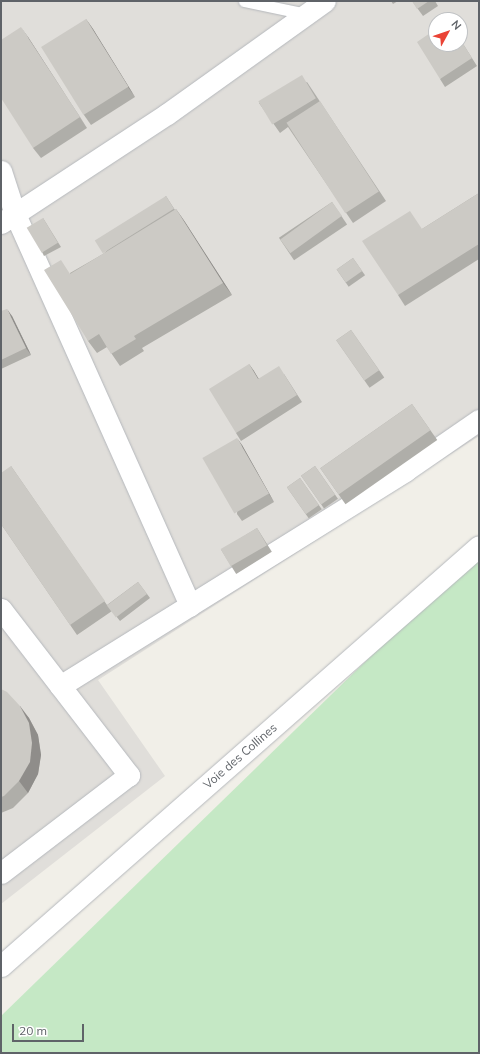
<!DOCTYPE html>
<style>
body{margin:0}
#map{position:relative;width:480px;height:1054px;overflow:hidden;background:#f1efe8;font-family:Mulish,sans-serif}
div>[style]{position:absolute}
.industrial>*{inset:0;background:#e0deda}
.green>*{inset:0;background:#c5e8c5}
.roads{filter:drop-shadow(0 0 1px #b5b8bc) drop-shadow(0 0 1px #b5b8bc)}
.lane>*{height:11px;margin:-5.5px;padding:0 5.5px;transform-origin:5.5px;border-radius:5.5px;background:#fff}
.street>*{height:21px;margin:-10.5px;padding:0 10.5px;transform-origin:10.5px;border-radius:10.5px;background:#fff}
.wall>*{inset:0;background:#afaea9;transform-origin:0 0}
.shaded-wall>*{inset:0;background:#8f8d8a}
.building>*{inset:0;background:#cccac5;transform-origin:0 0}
span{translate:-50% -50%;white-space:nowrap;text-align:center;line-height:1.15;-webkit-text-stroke:4px #fff;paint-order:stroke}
.street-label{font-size:12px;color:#5f6368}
.frame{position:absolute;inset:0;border:2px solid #5f6368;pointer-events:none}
.north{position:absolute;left:428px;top:12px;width:40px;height:40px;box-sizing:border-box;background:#fff;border:1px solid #bfc1c3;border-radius:50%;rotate:50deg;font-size:11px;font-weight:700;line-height:16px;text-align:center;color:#5f6368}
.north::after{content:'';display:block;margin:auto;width:14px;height:18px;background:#ea4335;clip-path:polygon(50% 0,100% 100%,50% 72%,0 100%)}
.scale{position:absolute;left:12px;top:1024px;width:72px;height:18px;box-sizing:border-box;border:2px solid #5f6368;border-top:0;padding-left:5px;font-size:12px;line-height:14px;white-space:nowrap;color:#5f6368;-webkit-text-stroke:3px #fff;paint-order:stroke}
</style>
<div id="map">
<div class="industrial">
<div style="clip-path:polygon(evenodd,1px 1px,479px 1px,479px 436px,98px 680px,165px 776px,1px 904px,1px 1px,436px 20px,460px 20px,460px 44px,436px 44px,436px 20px)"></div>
</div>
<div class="green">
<div style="clip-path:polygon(479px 551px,479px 1053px,1px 1053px,1px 1016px)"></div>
</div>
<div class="roads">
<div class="lane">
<div style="left:244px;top:1px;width:63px;rotate:11.8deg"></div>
</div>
<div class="street">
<div style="left:1px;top:171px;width:45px;rotate:72deg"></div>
<div style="left:15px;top:214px;width:429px;rotate:65.9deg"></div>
<div style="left:1px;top:223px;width:199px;rotate:-33.3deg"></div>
<div style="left:167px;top:114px;width:194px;rotate:-35.6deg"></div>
<div style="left:1px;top:609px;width:210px;rotate:52.4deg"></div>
<div style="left:129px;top:775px;width:161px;rotate:142.6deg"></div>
<div style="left:60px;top:686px;width:407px;rotate:-31.9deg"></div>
<div style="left:405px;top:471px;width:90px;rotate:-34.6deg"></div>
<div style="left:1px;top:966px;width:636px;rotate:-41.3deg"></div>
</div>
</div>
<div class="wall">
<div style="clip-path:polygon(391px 1px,398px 1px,393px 4px)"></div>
<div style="clip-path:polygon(412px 1px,435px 1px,438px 6px,423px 16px)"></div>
<div style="clip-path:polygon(86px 19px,93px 29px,135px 97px,91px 125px,84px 115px)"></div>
<div style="clip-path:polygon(28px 37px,87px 128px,41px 158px,33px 148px)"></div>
<div style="clip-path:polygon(460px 39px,477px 66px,445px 87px,440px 79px,460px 44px)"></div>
<div style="clip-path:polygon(307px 82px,386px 201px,353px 223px,288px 127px,280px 133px,259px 103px)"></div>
<div style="clip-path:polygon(479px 193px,479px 259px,405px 306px,398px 295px,422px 229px)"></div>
<div style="clip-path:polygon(166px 196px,175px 210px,176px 209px,185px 222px,232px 295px,142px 348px,144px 351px,120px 366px,107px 347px,97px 353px,88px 341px,70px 273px,103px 254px)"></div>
<div style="left:332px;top:202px;width:27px;height:64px;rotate:56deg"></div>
<div style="clip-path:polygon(43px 218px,61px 247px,44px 256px,42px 252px)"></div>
<div style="left:353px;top:258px;width:21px;height:20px;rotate:55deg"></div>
<div style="clip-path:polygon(1px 311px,12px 316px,31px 355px,1px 369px)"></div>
<div style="left:351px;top:330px;width:58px;height:18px;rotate:55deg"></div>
<div style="clip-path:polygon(249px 364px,259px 379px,284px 374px,302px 402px,241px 441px,236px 433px)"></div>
<div style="left:412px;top:404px;width:44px;height:112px;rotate:55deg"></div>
<div style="clip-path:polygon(242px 445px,274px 502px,242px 521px,237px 514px)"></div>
<div style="clip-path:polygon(11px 466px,107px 605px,138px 582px,150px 598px,120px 621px,112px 611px,77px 635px,1px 524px)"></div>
<div style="left:315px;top:466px;width:40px;height:17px;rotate:55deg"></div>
<div style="left:300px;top:478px;width:38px;height:16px;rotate:55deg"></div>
<div style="left:257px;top:528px;width:28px;height:42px;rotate:58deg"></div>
<div style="clip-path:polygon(1px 689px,29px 718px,38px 735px,41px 755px,38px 774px,28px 793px,13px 808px,1px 813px)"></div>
</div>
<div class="shaded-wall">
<div style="clip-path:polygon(86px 19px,93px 29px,135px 97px,128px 87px)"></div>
<div style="clip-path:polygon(21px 27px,28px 37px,87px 128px,80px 117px)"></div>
<div style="clip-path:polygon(176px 209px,185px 222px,232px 295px,223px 283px)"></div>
<div style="clip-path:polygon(7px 309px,12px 316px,31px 355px,26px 348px)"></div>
<div style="clip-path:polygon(249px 364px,254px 371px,263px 387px,258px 379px)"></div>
<div style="clip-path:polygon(237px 438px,242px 445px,274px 502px,269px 494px)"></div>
<div style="clip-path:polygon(20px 706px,29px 718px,38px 735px,41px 755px,38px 774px,28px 793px,19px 781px)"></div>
</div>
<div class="building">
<div style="clip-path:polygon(412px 1px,429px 1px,417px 9px)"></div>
<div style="left:86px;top:19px;width:80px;height:53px;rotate:58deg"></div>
<div style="clip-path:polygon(21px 27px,80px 117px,33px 148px,1px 98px,1px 40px)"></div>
<div style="clip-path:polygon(436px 29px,436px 44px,460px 44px,460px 39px,472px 58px,440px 79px,417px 42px)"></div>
<div style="left:302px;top:75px;width:27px;height:51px;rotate:59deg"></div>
<div style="left:320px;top:101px;width:108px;height:40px;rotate:57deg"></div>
<div style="clip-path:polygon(479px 193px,479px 244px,398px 295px,362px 241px,410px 211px,422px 229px)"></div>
<div style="left:166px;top:196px;width:15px;height:84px;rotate:58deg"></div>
<div style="left:332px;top:202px;width:17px;height:64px;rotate:54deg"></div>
<div style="clip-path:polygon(176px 209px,223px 283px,134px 336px,136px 339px,111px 354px,99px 334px,88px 341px,44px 270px,61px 260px,70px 274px)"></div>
<div style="left:43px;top:218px;width:29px;height:19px;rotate:59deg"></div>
<div style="left:353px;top:258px;width:16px;height:20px;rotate:55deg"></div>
<div style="clip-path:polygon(7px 309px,26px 348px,1px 360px,1px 311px)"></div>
<div style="left:351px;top:330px;width:49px;height:18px;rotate:55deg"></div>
<div style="clip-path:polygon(249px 364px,258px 379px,279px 366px,297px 395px,236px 433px,209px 389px)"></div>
<div style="left:412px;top:404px;width:32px;height:112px;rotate:55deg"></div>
<div style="left:237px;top:438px;width:64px;height:40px;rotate:60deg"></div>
<div style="clip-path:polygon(11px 466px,105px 601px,70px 625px,1px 524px,1px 473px)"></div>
<div style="left:315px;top:466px;width:35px;height:17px;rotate:55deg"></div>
<div style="left:300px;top:478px;width:33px;height:16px;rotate:55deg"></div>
<div style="left:257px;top:528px;width:20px;height:42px;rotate:60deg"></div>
<div style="left:138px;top:582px;width:15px;height:39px;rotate:53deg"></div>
<div style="clip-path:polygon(1px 689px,7px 692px,20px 706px,29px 723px,32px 743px,30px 762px,19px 781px,4px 796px,1px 797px)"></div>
</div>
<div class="street-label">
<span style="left:240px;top:756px;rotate:-41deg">Voie des Collines</span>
</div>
<div class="frame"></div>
<div class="north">N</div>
<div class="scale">20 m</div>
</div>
